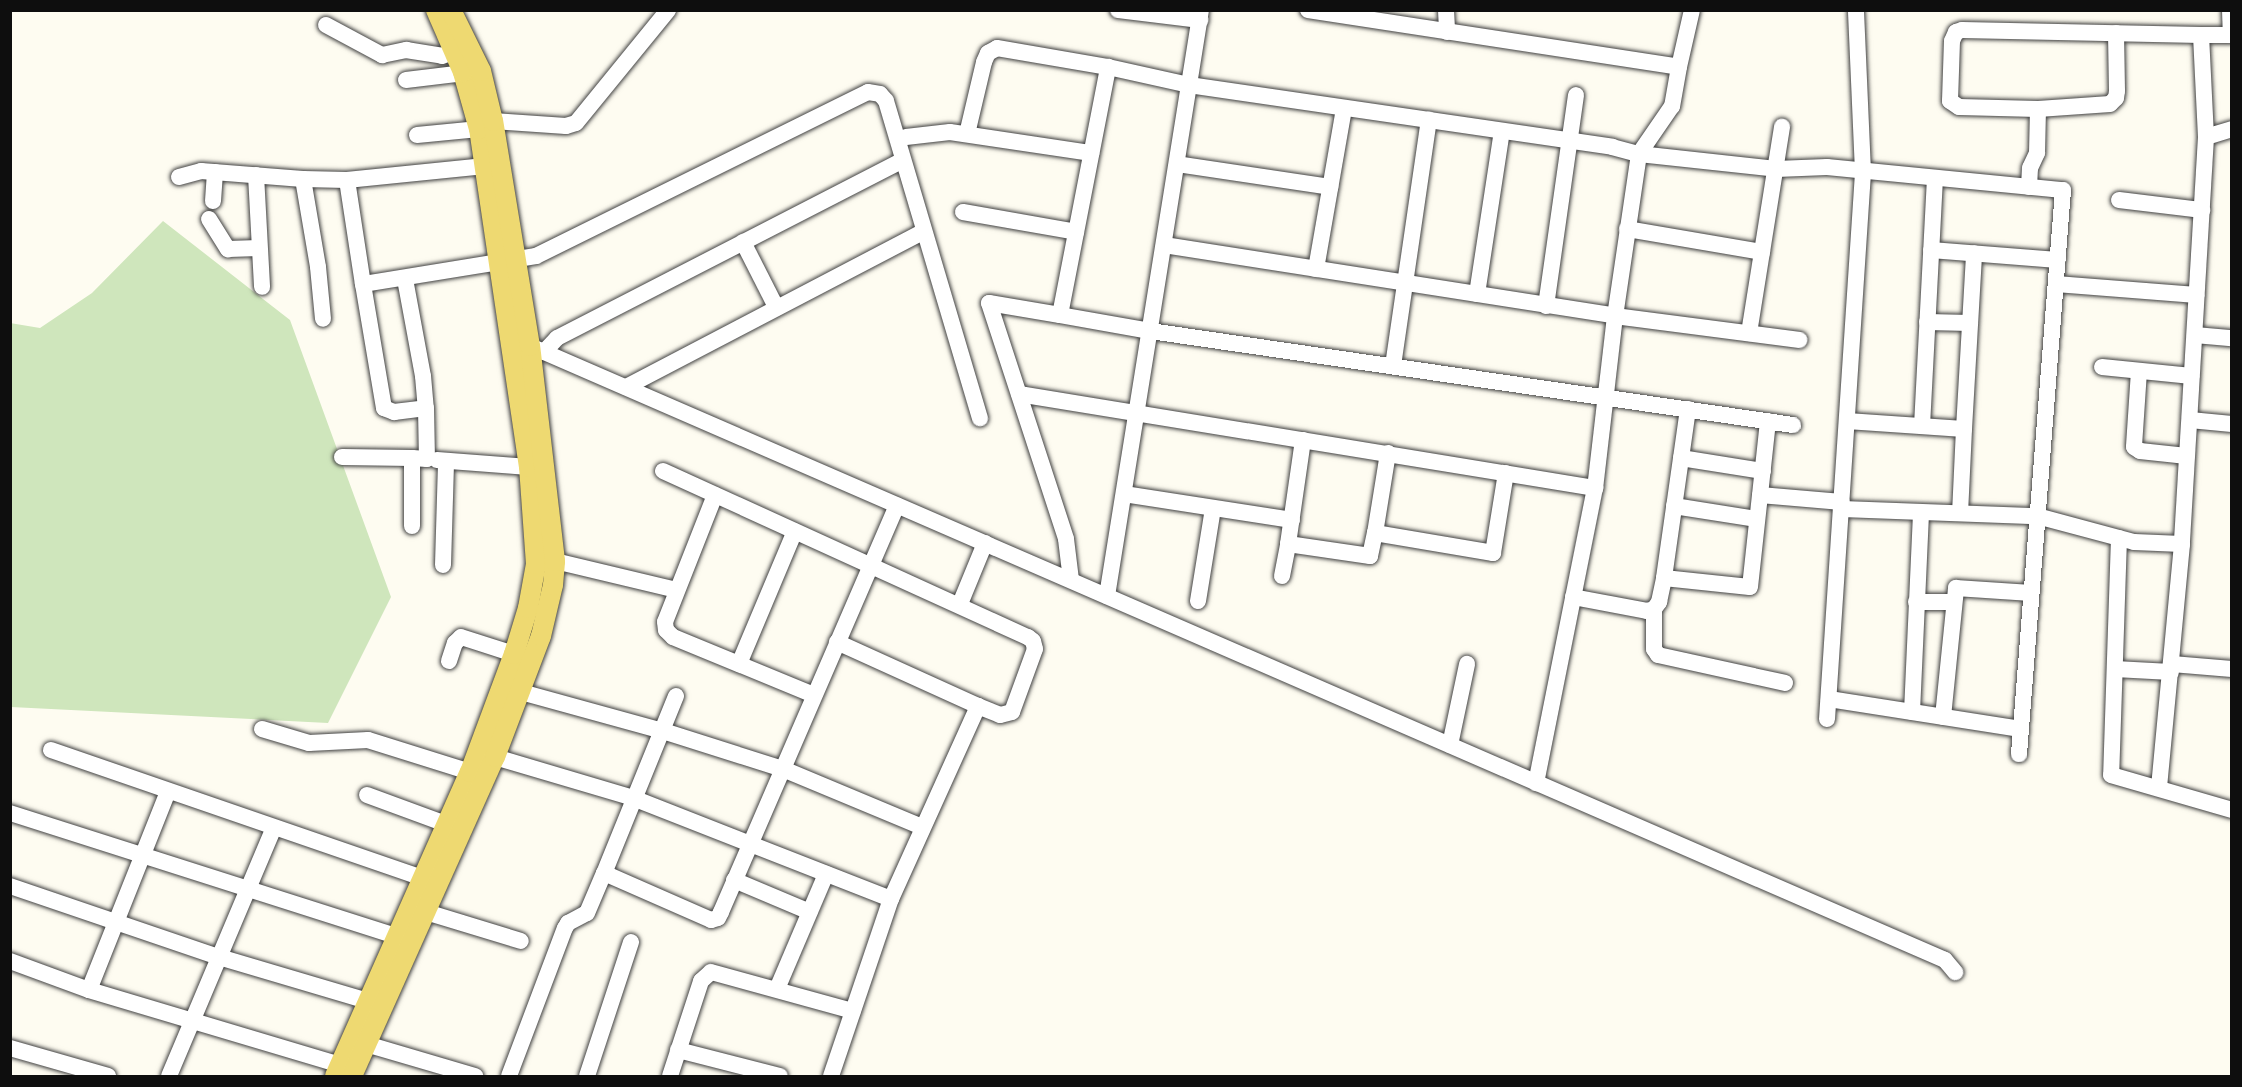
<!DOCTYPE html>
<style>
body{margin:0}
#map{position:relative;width:2242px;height:1087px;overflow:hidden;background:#fefcf1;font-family:"Roboto Serif",serif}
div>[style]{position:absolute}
.green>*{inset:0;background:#cfe6bc}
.roads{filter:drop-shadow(0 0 2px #414141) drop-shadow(0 0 2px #414141)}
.minor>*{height:16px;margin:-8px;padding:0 8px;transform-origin:8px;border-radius:8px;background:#fff}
.major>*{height:20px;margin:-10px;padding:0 10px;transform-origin:10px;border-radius:10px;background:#eed971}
span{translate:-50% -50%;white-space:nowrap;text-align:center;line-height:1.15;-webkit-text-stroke:6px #fff;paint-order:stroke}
.frame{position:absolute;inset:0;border:12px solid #0e0e0e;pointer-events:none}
</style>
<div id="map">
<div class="green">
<div style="clip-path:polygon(163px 221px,290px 320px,391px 597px,328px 723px,11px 707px,10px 323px,40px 328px,92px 293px)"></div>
</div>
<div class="roads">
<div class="minor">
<div style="left:1118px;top:10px;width:83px;rotate:7deg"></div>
<div style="left:1308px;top:10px;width:375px;rotate:8.7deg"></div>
<div style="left:1679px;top:67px;width:40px;rotate:100deg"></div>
<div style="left:1672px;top:106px;width:58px;rotate:124.5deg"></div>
<div style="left:1639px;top:154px;width:164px;rotate:98.4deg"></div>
<div style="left:1615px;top:316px;width:173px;rotate:96.6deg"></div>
<div style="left:1595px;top:488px;width:301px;rotate:101.3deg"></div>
<div style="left:1446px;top:10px;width:22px;rotate:87deg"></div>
<div style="left:2230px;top:10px;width:25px;rotate:88deg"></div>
<div style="left:326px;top:25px;width:64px;rotate:28.2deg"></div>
<div style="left:382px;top:55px;width:25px;rotate:-12deg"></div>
<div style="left:406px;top:50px;width:36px;rotate:9deg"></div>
<div style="left:442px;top:56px;width:14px;rotate:-21deg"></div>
<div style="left:2116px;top:33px;width:58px;rotate:89deg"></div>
<div style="left:2117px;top:91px;width:7px;rotate:98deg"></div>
<div style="left:2116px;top:98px;width:8px;rotate:135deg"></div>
<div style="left:2110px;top:104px;width:72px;rotate:176deg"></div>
<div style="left:2038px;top:109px;width:79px;rotate:-178.5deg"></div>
<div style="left:1959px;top:107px;width:11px;rotate:-146deg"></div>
<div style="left:1950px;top:101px;width:60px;rotate:-88.1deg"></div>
<div style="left:1952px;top:41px;width:10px;rotate:-66deg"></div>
<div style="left:1956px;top:32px;width:6px;rotate:-18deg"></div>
<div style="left:1962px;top:30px;width:239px;rotate:1.2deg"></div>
<div style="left:2201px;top:35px;width:102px;rotate:87.2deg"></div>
<div style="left:2206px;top:137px;width:408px;rotate:93.4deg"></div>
<div style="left:2201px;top:35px;width:31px"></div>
<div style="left:1679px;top:67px;width:58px;rotate:-77.2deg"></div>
<div style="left:406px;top:80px;width:67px;rotate:-6.8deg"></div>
<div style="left:493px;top:121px;width:73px;rotate:3.9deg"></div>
<div style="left:566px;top:126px;width:10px;rotate:-17deg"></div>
<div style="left:576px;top:123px;width:146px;rotate:-50.8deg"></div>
<div style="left:967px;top:134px;width:74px;rotate:-76.7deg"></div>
<div style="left:984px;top:62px;width:10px;rotate:-66deg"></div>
<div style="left:988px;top:53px;width:10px;rotate:-29deg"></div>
<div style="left:997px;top:48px;width:113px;rotate:9.7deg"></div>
<div style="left:417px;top:135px;width:62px;rotate:-5.5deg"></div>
<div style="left:906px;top:137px;width:44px;rotate:-6.5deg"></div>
<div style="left:950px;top:132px;width:143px;rotate:8.5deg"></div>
<div style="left:2206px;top:137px;width:27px;rotate:-17deg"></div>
<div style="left:1177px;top:164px;width:155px;rotate:8.5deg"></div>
<div style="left:485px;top:166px;width:139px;rotate:174.2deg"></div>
<div style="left:347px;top:180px;width:105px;rotate:81.3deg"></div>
<div style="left:363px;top:284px;width:175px;rotate:-9.2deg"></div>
<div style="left:536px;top:256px;width:370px;rotate:-26.3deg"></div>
<div style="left:868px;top:92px;width:12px;rotate:9deg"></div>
<div style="left:880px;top:94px;width:9px;rotate:49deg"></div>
<div style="left:886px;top:101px;width:331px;rotate:73.5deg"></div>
<div style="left:256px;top:175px;width:112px;rotate:86.9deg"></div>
<div style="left:179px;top:177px;width:23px;rotate:-15deg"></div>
<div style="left:201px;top:171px;width:102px;rotate:4.5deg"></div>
<div style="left:303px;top:179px;width:89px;rotate:80.3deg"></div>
<div style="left:318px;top:267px;width:52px;rotate:84.5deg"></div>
<div style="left:303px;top:179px;width:44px;rotate:1.3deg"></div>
<div style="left:2029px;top:187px;width:19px;rotate:-87deg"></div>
<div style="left:2030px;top:168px;width:17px;rotate:-65deg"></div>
<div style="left:2037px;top:153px;width:44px;rotate:-88.7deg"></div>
<div style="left:2119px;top:200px;width:84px;rotate:6.9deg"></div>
<div style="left:213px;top:201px;width:29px;rotate:-86deg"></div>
<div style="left:963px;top:212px;width:115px;rotate:10deg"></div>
<div style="left:209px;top:219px;width:36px;rotate:58deg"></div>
<div style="left:228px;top:249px;width:31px;rotate:-2deg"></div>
<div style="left:1627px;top:229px;width:137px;rotate:9.7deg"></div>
<div style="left:743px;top:242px;width:73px;rotate:63.1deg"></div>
<div style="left:1164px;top:245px;width:457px;rotate:8.9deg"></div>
<div style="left:1615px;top:316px;width:186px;rotate:7.4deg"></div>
<div style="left:1931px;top:250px;width:127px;rotate:4.5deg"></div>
<div style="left:1316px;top:269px;width:163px;rotate:-80.1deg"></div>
<div style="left:405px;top:279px;width:99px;rotate:79.5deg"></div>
<div style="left:423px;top:376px;width:32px;rotate:85deg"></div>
<div style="left:426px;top:408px;width:51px;rotate:88.9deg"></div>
<div style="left:427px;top:459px;width:15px;rotate:-176deg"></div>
<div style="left:412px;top:458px;width:68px;rotate:90deg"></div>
<div style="left:363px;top:284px;width:126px;rotate:80.4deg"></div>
<div style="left:384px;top:408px;width:11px;rotate:22deg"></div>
<div style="left:394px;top:412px;width:32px;rotate:-7deg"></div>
<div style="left:2056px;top:284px;width:141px;rotate:4.5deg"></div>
<div style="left:1477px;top:294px;width:165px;rotate:-81.3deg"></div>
<div style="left:1546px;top:306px;width:213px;rotate:-81.9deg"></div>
<div style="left:1060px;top:315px;width:72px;rotate:-170.4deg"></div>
<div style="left:989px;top:303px;width:248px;rotate:71.9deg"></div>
<div style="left:1066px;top:539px;width:41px;rotate:83deg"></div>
<div style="left:1927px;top:322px;width:43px;rotate:1.3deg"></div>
<div style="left:1749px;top:333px;width:209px;rotate:-80.9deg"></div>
<div style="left:2195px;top:335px;width:37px;rotate:5deg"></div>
<div style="left:520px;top:347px;width:10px;rotate:-6deg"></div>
<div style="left:530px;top:346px;width:15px;rotate:23deg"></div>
<div style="left:544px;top:352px;width:1527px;rotate:23.46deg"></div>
<div style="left:1945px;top:960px;width:16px;rotate:50deg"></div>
<div style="left:544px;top:352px;width:19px;rotate:-47deg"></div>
<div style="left:557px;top:338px;width:389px;rotate:-27.2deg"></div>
<div style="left:1393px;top:366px;width:249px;rotate:-81.7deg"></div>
<div style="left:2102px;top:367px;width:90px;rotate:5.7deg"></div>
<div style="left:2139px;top:371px;width:76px;rotate:93.8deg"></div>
<div style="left:2134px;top:447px;width:7px;rotate:34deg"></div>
<div style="left:2140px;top:451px;width:47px;rotate:6.1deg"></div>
<div style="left:626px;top:387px;width:336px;rotate:-27.6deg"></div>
<div style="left:1019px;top:394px;width:584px;rotate:9.27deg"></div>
<div style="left:1688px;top:409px;width:171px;rotate:98.1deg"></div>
<div style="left:1664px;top:578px;width:86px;rotate:6deg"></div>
<div style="left:1750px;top:587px;width:167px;rotate:-83.8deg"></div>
<div style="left:2190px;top:420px;width:42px;rotate:5.4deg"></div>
<div style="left:1847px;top:421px;width:117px;rotate:3.9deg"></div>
<div style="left:1964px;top:429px;width:84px;rotate:92.7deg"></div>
<div style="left:1793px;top:425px;width:650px;rotate:-171.68deg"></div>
<div style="left:1150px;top:331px;width:91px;rotate:-169.9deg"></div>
<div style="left:1060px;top:315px;width:253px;rotate:-79deg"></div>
<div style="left:1108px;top:67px;width:83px;rotate:12.5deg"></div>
<div style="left:1189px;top:85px;width:428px;rotate:8.3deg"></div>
<div style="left:1612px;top:147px;width:28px;rotate:15deg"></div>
<div style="left:1639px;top:154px;width:138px;rotate:6.2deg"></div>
<div style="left:1776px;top:169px;width:51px;rotate:-2.2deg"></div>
<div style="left:1827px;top:167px;width:237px;rotate:5.6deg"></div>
<div style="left:2063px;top:190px;width:566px;rotate:94.46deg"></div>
<div style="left:1922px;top:426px;width:247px;rotate:-87deg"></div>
<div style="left:1964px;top:429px;width:176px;rotate:-86.7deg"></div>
<div style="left:1303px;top:440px;width:105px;rotate:98.2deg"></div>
<div style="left:1288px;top:544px;width:83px;rotate:8.3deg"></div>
<div style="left:1370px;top:556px;width:24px;rotate:-78deg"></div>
<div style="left:1388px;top:453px;width:81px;rotate:99.2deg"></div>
<div style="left:1375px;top:533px;width:120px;rotate:9.6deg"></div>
<div style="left:1493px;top:553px;width:81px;rotate:-80.8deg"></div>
<div style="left:342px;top:457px;width:70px;rotate:0.8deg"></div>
<div style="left:1681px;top:458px;width:83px;rotate:9deg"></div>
<div style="left:437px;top:460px;width:92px;rotate:4.4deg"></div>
<div style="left:663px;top:471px;width:401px;rotate:24.5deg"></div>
<div style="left:1028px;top:637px;width:6px;rotate:39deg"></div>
<div style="left:1033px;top:641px;width:8px;rotate:76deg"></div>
<div style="left:1035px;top:649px;width:67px;rotate:110.1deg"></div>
<div style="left:1012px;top:712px;width:12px;rotate:166deg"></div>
<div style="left:1000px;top:715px;width:24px;rotate:-158deg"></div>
<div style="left:1124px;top:494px;width:170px;rotate:8.8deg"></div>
<div style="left:715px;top:495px;width:136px;rotate:111.5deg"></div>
<div style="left:665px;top:622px;width:8px;rotate:83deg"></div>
<div style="left:666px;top:630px;width:10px;rotate:45deg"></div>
<div style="left:673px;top:637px;width:152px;rotate:22.4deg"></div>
<div style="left:1760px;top:495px;width:82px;rotate:4.9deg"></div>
<div style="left:1674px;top:506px;width:84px;rotate:8.9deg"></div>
<div style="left:1842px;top:509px;width:195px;rotate:2.1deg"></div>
<div style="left:2037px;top:516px;width:100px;rotate:15deg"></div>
<div style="left:2134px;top:542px;width:48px;rotate:2.4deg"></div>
<div style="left:2182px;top:544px;width:245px;rotate:95.4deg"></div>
<div style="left:2119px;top:538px;width:237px;rotate:91.9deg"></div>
<div style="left:2111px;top:775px;width:126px;rotate:16.1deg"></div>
<div style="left:544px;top:563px;width:11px;rotate:-10deg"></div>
<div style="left:555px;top:561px;width:125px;rotate:13.4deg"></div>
<div style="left:443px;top:565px;width:104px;rotate:-88.3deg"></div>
<div style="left:1282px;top:576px;width:33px;rotate:-79deg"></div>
<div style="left:1107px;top:596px;width:593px;rotate:-80.89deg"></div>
<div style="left:1573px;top:597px;width:75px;rotate:10.7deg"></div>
<div style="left:1647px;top:611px;width:7px;rotate:-16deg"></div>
<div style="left:1654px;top:609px;width:9px;rotate:-54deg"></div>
<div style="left:1659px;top:602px;width:25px;rotate:-78deg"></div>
<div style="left:1198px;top:601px;width:94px;rotate:-80.8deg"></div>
<div style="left:1916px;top:602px;width:38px"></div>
<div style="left:960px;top:604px;width:66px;rotate:-67.7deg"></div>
<div style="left:1654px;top:609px;width:40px;rotate:90deg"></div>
<div style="left:1654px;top:649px;width:7px;rotate:56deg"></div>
<div style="left:1658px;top:655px;width:130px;rotate:12.4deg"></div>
<div style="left:449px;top:661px;width:19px;rotate:-72deg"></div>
<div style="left:455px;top:643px;width:8px;rotate:-45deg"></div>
<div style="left:461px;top:637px;width:56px;rotate:17.8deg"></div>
<div style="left:739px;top:664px;width:144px;rotate:-67.2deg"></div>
<div style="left:2172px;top:664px;width:60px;rotate:4.8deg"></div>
<div style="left:2115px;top:669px;width:56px;rotate:3.1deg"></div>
<div style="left:521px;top:692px;width:147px;rotate:15.4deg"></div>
<div style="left:663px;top:731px;width:126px;rotate:17.6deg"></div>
<div style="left:783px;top:769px;width:151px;rotate:22.6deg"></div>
<div style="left:676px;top:696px;width:191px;rotate:112.1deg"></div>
<div style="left:604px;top:873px;width:117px;rotate:23.7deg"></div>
<div style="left:711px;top:920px;width:7px;rotate:-16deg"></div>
<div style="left:718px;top:918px;width:7px;rotate:-63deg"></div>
<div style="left:721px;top:912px;width:443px;rotate:-66.6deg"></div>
<div style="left:1829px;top:699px;width:194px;rotate:8.9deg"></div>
<div style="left:1912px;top:712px;width:200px;rotate:-87.4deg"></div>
<div style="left:1943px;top:717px;width:130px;rotate:-84.2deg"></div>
<div style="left:1956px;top:588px;width:75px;rotate:3.8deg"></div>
<div style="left:1827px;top:719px;width:548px;rotate:-86.23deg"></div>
<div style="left:1863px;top:172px;width:162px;rotate:-92.5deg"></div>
<div style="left:262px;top:729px;width:49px;rotate:16.6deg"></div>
<div style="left:309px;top:743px;width:59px;rotate:-2.9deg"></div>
<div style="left:368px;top:740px;width:107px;rotate:17.4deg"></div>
<div style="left:1450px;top:745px;width:83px;rotate:-78.1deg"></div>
<div style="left:51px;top:750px;width:393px;rotate:19deg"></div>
<div style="left:495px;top:757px;width:144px;rotate:16.5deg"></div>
<div style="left:633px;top:798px;width:277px;rotate:21.4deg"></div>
<div style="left:891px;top:899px;width:212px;rotate:-65.7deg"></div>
<div style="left:978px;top:706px;width:155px;rotate:-155.6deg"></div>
<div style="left:367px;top:795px;width:84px;rotate:20.2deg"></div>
<div style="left:10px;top:813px;width:407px;rotate:17.7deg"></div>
<div style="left:734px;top:880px;width:82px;rotate:22.8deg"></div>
<div style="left:10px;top:886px;width:221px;rotate:18.8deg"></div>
<div style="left:219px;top:957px;width:155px;rotate:16.5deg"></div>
<div style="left:426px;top:912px;width:99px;rotate:17deg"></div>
<div style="left:10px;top:961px;width:84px;rotate:20.2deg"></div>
<div style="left:89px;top:990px;width:262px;rotate:16.6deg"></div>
<div style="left:777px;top:989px;width:125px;rotate:-66.9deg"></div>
<div style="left:89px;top:990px;width:214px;rotate:-68.3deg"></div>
<div style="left:366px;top:1044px;width:114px;rotate:16.4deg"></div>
<div style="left:10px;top:1048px;width:102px;rotate:15.9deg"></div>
<div style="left:678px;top:1050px;width:105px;rotate:14.3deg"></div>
<div style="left:169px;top:1076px;width:269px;rotate:-67.1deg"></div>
<div style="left:509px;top:1076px;width:158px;rotate:-69.3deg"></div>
<div style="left:565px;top:928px;width:6px;rotate:-59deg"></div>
<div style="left:568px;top:923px;width:21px;rotate:-28deg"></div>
<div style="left:587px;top:913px;width:43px;rotate:-67deg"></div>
<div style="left:587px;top:1076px;width:141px;rotate:-71.8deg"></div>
<div style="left:670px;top:1076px;width:100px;rotate:-71.9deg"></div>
<div style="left:701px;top:981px;width:13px;rotate:-42deg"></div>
<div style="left:711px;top:972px;width:147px;rotate:15.4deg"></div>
<div style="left:831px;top:1076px;width:187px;rotate:-71.3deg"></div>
</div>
<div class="major">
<div style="left:335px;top:1076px;width:333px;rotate:-66.1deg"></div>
<div style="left:470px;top:772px;width:126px;rotate:-69.6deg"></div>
<div style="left:514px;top:654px;width:48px;rotate:-73.1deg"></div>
<div style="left:528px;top:608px;width:45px;rotate:-79.7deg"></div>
<div style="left:536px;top:564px;width:97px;rotate:-94.1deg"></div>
<div style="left:529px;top:467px;width:342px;rotate:-98.4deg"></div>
<div style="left:479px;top:129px;width:59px;rotate:-105.7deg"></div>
<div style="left:463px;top:72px;width:68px;rotate:-113.5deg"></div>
<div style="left:352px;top:1076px;width:350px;rotate:-65.9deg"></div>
<div style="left:495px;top:757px;width:129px;rotate:-69.2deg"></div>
<div style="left:541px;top:636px;width:52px;rotate:-76.8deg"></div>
<div style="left:553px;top:585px;width:24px;rotate:-85deg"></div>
<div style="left:555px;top:561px;width:216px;rotate:-96.6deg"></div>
<div style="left:530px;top:346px;width:228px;rotate:-99.3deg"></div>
<div style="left:493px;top:121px;width:51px;rotate:-103.5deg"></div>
<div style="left:481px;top:71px;width:68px;rotate:-116.2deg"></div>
</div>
</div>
<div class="frame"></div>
</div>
